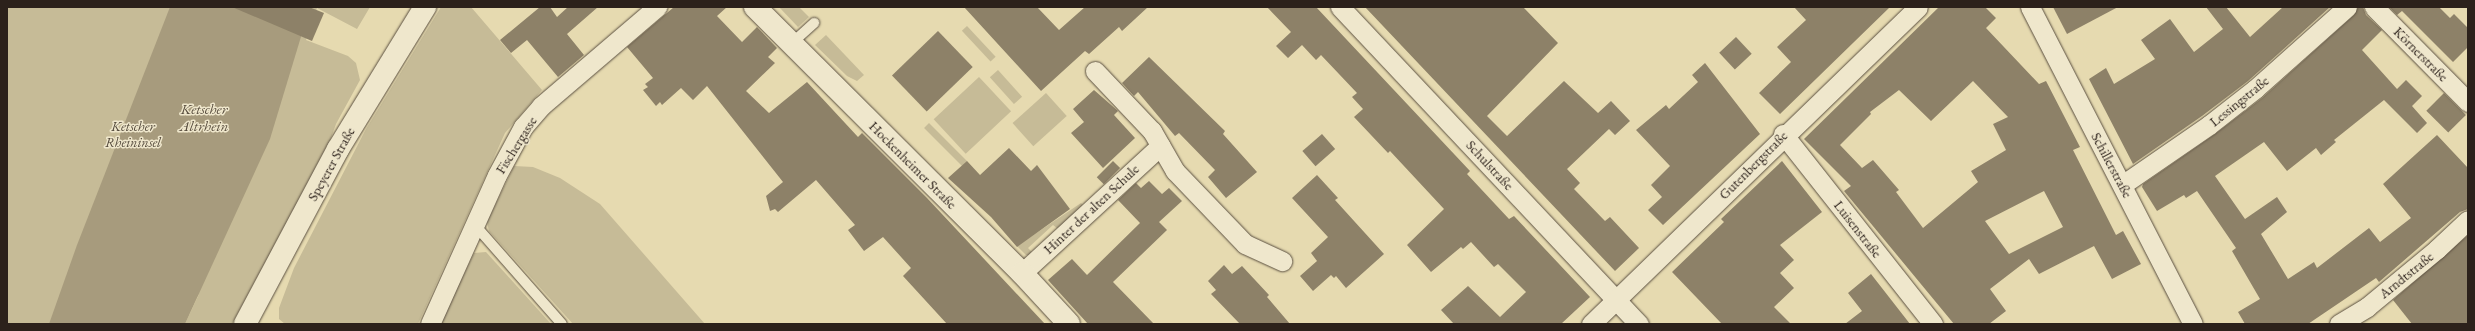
<!DOCTYPE html>
<meta charset="utf-8">
<style>
body{margin:0}
#map{position:relative;width:2475px;height:331px;overflow:hidden;background:#e6dab0;font-family:"EB Garamond",serif}
div>[style]{position:absolute}
.green>*{inset:0;background:#c6bb97;transform-origin:0 0}
.water>*{inset:0;background:#a79b7d}
.building>*{inset:0;background:#8d8168;transform-origin:0 0}
.roads{filter:drop-shadow(0 0 1px #5a4f40) drop-shadow(0 0 1px #5a4f40)}
.lane>*{height:10px;margin:-5px;padding:0 5px;transform-origin:5px;border-radius:5px;background:#efe7cc}
.street>*{height:19px;margin:-9.5px;padding:0 9.5px;transform-origin:9.5px;border-radius:9.5px;background:#efe7cc}
.secondary>*{height:22px;margin:-11px;padding:0 11px;transform-origin:11px;border-radius:11px;background:#efe7cc}
span{translate:-50% -50%;white-space:nowrap;text-align:center;line-height:1.15;-webkit-text-stroke:3px #efe7cc;paint-order:stroke}
.street-label{font-size:14px;color:#2c211b}
.park-label{font-size:14px;color:#52483a;font-style:italic}
.water-label{font-size:15px;color:#574c3d;font-style:italic}
.frame{position:absolute;inset:0;border:8px solid #2c211b;pointer-events:none}
</style>
<div id="map">
<div class="green">
<div style="clip-path:polygon(7px 7px,370px 7px,357px 29px,317px 8px,306px 40px,348px 56px,356px 63px,360px 80px,336px 124px,328px 146px,232px 324px,185px 324px,199px 294px,180px 324px,7px 324px)"></div>
<div style="clip-path:polygon(441px 7px,471px 7px,542px 90px,505px 133px,418px 324px,285px 324px,279px 319px,279px 308px,294px 268px,366px 129px)"></div>
<div style="clip-path:polygon(779px 7px,799px 7px,809px 17px,798px 27px)"></div>
<div style="left:967px;top:26px;width:42px;height:7px;rotate:47deg"></div>
<div style="clip-path:polygon(826px 35px,864px 75px,857px 81px,847px 76px,815px 45px)"></div>
<div style="left:998px;top:70px;width:36px;height:11px;rotate:48deg"></div>
<div style="left:979px;top:77px;width:47px;height:62px;rotate:47deg"></div>
<div style="left:1046px;top:93px;width:31px;height:45px;rotate:48deg"></div>
<div style="left:929px;top:123px;width:54px;height:7px;rotate:45deg"></div>
<div style="clip-path:polygon(514px 166px,533px 167px,560px 178px,600px 204px,705px 324px,573px 324px,489px 231px,487px 222px)"></div>
<div style="clip-path:polygon(1081px 203px,1083px 205px,1058px 229px,1053px 225px,1028px 248px,1033px 253px,1031px 255px,1026px 255px,1017px 246px)"></div>
<div style="clip-path:polygon(486px 252px,551px 324px,440px 324px,474px 253px)"></div>
</div>
<div class="water">
<div style="clip-path:polygon(170px 7px,310px 7px,270px 139px,185px 324px,49px 324px,77px 245px)"></div>
</div>
<div class="building">
<div style="clip-path:polygon(232px 7px,309px 7px,324px 13px,312px 41px)"></div>
<div style="clip-path:polygon(540px 7px,550px 7px,557px 17px,568px 7px,598px 7px,567px 34px,584px 55px,558px 77px,527px 40px,511px 53px,500px 40px)"></div>
<div style="clip-path:polygon(674px 7px,727px 7px,717px 16px,742px 42px,757px 27px,777px 48px,768px 57px,775px 63px,746px 91px,769px 113px,807px 82px,858px 137px,862px 133px,927px 198px,1045px 324px,947px 324px,903px 276px,911px 268px,883px 237px,864px 251px,848px 230px,855px 225px,816px 180px,778px 212px,775px 209px,770px 211px,766px 196px,783px 182px,707px 86px,693px 100px,681px 88px,662px 105px,660px 102px,656px 106px,643px 90px,648px 87px,645px 84px,653px 78px,627px 47px)"></div>
<div style="clip-path:polygon(964px 7px,1037px 7px,1059px 30px,1085px 7px,1148px 7px,1122px 31px,1119px 27px,1089px 54px,1085px 51px,1041px 91px)"></div>
<div style="clip-path:polygon(1267px 7px,1316px 7px,1470px 171px,1467px 174px,1509px 219px,1514px 216px,1590px 297px,1561px 324px,1454px 324px,1441px 310px,1468px 286px,1500px 317px,1526px 292px,1498px 264px,1494px 267px,1471px 242px,1463px 249px,1461px 247px,1431px 272px,1407px 245px,1444px 209px,1390px 151px,1388px 153px,1354px 117px,1363px 109px,1352px 97px,1357px 93px,1321px 55px,1316px 60px,1302px 45px,1288px 58px,1276px 46px,1291px 32px)"></div>
<div style="clip-path:polygon(1365px 7px,1523px 7px,1558px 43px,1487px 116px,1507px 136px,1564px 81px,1598px 113px,1611px 101px,1630px 121px,1615px 135px,1609px 129px,1567px 169px,1580px 183px,1574px 189px,1605px 221px,1610px 217px,1639px 248px,1615px 271px)"></div>
<div style="clip-path:polygon(1794px 7px,1890px 7px,1780px 114px,1759px 93px,1791px 62px,1777px 47px,1806px 20px)"></div>
<div style="clip-path:polygon(evenodd,1939px 7px,1985px 7px,1996px 18px,1986px 28px,2039px 84px,2046px 81px,2080px 147px,2073px 150px,2116px 235px,2123px 231px,2141px 264px,2112px 279px,2094px 246px,2039px 274px,2029px 259px,1990px 289px,2006px 311px,1989px 324px,1954px 324px,1844px 191px,1851px 186px,1804px 139px,1939px 7px,1973px 81px,2008px 117px,1993px 124px,2006px 150px,1971px 171px,1978px 182px,1923px 228px,1896px 192px,1899px 190px,1873px 160px,1862px 168px,1840px 145px,1871px 114px,1870px 112px,1899px 90px,1931px 121px,1973px 81px,1939px 7px,2044px 191px,2063px 227px,2009px 254px,1985px 221px,2044px 191px)"></div>
<div style="clip-path:polygon(2053px 7px,2118px 7px,2067px 34px)"></div>
<div style="clip-path:polygon(2206px 7px,2226px 7px,2250px 37px,2283px 7px,2330px 7px,2248px 81px,2202px 116px,2133px 164px,2089px 79px,2106px 68px,2114px 84px,2155px 59px,2141px 40px,2170px 19px,2194px 52px,2223px 29px)"></div>
<div style="clip-path:polygon(2358px 7px,2363px 7px,2366px 15px,2382px 30px,2362px 50px,2397px 89px,2406px 80px,2422px 96px,2412px 106px,2427px 123px,2417px 133px,2384px 100px,2334px 140px,2336px 142px,2321px 155px,2316px 148px,2287px 171px,2264px 142px,2215px 176px,2245px 219px,2277px 197px,2287px 212px,2261px 234px,2288px 279px,2314px 262px,2317px 268px,2369px 228px,2380px 242px,2411px 218px,2383px 184px,2437px 135px,2468px 168px,2468px 209px,2460px 212px,2379px 282px,2376px 278px,2308px 324px,2245px 324px,2238px 312px,2260px 299px,2232px 251px,2236px 248px,2197px 191px,2186px 198px,2184px 195px,2157px 211px,2142px 187px,2143px 184px,2215px 134px,2262px 98px,2354px 15px)"></div>
<div style="clip-path:polygon(2389px 7px,2439px 7px,2450px 18px,2454px 14px,2468px 28px,2468px 47px,2453px 62px,2402px 11px,2397px 15px)"></div>
<div style="left:938px;top:31px;width:50px;height:64px;rotate:46deg"></div>
<div style="left:1736px;top:37px;width:23px;height:23px;rotate:47deg"></div>
<div style="clip-path:polygon(1149px 57px,1225px 131px,1223px 134px,1257px 172px,1226px 198px,1208px 177px,1215px 170px,1179px 133px,1175px 136px,1138px 92px,1134px 96px,1122px 83px)"></div>
<div style="clip-path:polygon(1705px 63px,1760px 134px,1663px 225px,1648px 210px,1662px 197px,1651px 185px,1670px 166px,1636px 130px,1666px 105px,1669px 109px,1698px 82px,1692px 75px)"></div>
<div style="clip-path:polygon(1094px 90px,1118px 111px,1114px 115px,1135px 138px,1103px 168px,1071px 133px,1084px 122px,1073px 109px)"></div>
<div style="left:2444px;top:93px;width:31px;height:25px;rotate:45deg"></div>
<div style="left:1322px;top:134px;width:20px;height:26px;rotate:49deg"></div>
<div style="clip-path:polygon(1009px 148px,1031px 171px,1037px 165px,1070px 209px,1017px 247px,991px 217px,948px 178px,967px 161px,980px 175px)"></div>
<div style="left:1113px;top:161px;width:10px;height:23px;rotate:45deg"></div>
<div style="clip-path:polygon(1782px 161px,1822px 212px,1780px 245px,1794px 260px,1780px 273px,1794px 288px,1774px 307px,1791px 324px,1722px 324px,1672px 272px,1724px 222px,1721px 219px)"></div>
<div style="clip-path:polygon(1317px 175px,1338px 198px,1335px 200px,1384px 254px,1346px 288px,1336px 276px,1334px 278px,1331px 275px,1313px 291px,1300px 276px,1317px 261px,1311px 253px,1328px 237px,1292px 198px)"></div>
<div style="clip-path:polygon(1149px 181px,1162px 194px,1169px 188px,1182px 201px,1159px 222px,1167px 230px,1113px 282px,1154px 324px,1088px 324px,1048px 280px,1072px 259px,1087px 275px,1140px 223px,1118px 200px,1136px 183px,1141px 188px)"></div>
<div style="clip-path:polygon(2468px 235px,2468px 324px,2412px 324px,2393px 300px)"></div>
<div style="clip-path:polygon(1224px 265px,1232px 274px,1242px 266px,1269px 295px,1267px 297px,1290px 324px,1240px 324px,1211px 294px,1216px 290px,1208px 281px)"></div>
<div style="clip-path:polygon(1871px 274px,1910px 324px,1845px 324px,1862px 311px,1848px 293px)"></div>
</div>
<div class="roads">
<div class="lane">
<div style="left:792px;top:43px;width:30px;rotate:-42deg"></div>
<div style="left:474px;top:224px;width:133px;rotate:48.7deg"></div>
</div>
<div class="street">
<div style="left:1340px;top:7px;width:436px;rotate:46.7deg"></div>
<div style="left:2030px;top:7px;width:356px;rotate:62.8deg"></div>
<div style="left:2374px;top:7px;width:134px;rotate:45.3deg"></div>
<div style="left:1095px;top:71px;width:83px;rotate:46.5deg"></div>
<div style="left:1152px;top:131px;width:46px;rotate:60.1deg"></div>
<div style="left:1175px;top:171px;width:101px;rotate:46.2deg"></div>
<div style="left:1245px;top:244px;width:41px;rotate:24.7deg"></div>
<div style="left:1783px;top:134px;width:242px;rotate:51.7deg"></div>
<div style="left:2122px;top:185px;width:106px;rotate:-34.6deg"></div>
<div style="left:2209px;top:125px;width:58px;rotate:-38deg"></div>
<div style="left:2255px;top:89px;width:123px;rotate:-41.7deg"></div>
<div style="left:1022px;top:273px;width:188px;rotate:-42.6deg"></div>
<div style="left:430px;top:324px;width:163px;rotate:-65.8deg"></div>
<div style="left:497px;top:175px;width:55px;rotate:-61.6deg"></div>
<div style="left:523px;top:127px;width:28px;rotate:-49deg"></div>
<div style="left:541px;top:106px;width:153px;rotate:-40.5deg"></div>
<div style="left:1591px;top:324px;width:455px;rotate:-44.1deg"></div>
<div style="left:2339px;top:324px;width:33px;rotate:-31deg"></div>
<div style="left:2367px;top:307px;width:91px;rotate:-39.6deg"></div>
<div style="left:2437px;top:249px;width:42px;rotate:-43.1deg"></div>
</div>
<div class="secondary">
<div style="left:755px;top:7px;width:377px;rotate:44.9deg"></div>
<div style="left:1022px;top:273px;width:69px;rotate:47.3deg"></div>
<div style="left:245px;top:324px;width:198px;rotate:-62deg"></div>
<div style="left:338px;top:149px;width:167px;rotate:-58.5deg"></div>
</div>
</div>
<div class="street-label">
<span style="left:2421px;top:54px;rotate:45deg">Körnerstraße</span>
<span style="left:2239px;top:101px;rotate:-39deg">Lessingstraße</span>
<span style="left:516px;top:145px;rotate:-58deg">Fischergasse</span>
<span style="left:331px;top:164px;rotate:-61deg">Speyerer Straße</span>
<span style="left:913px;top:165px;rotate:45deg">Hockenheimer Straße</span>
<span style="left:1490px;top:165px;rotate:47deg">Schulstraße</span>
<span style="left:1753px;top:165px;rotate:-45deg">Gutenbergstraße</span>
<span style="left:2112px;top:165px;rotate:62deg">Schillerstraße</span>
<span style="left:1091px;top:209px;rotate:-43deg">Hinter der alten Schule</span>
<span style="left:1858px;top:229px;rotate:52deg">Luisenstraße</span>
<span style="left:2406px;top:275px;rotate:-39deg">Arndtstraße</span>
</div>
<div class="park-label">
<span style="left:133px;top:134px">Ketscher<br>Rheininsel</span>
</div>
<div class="water-label">
<span style="left:204px;top:117px">Ketscher<br>Altrhein</span>
</div>
<div class="frame"></div>
</div>
